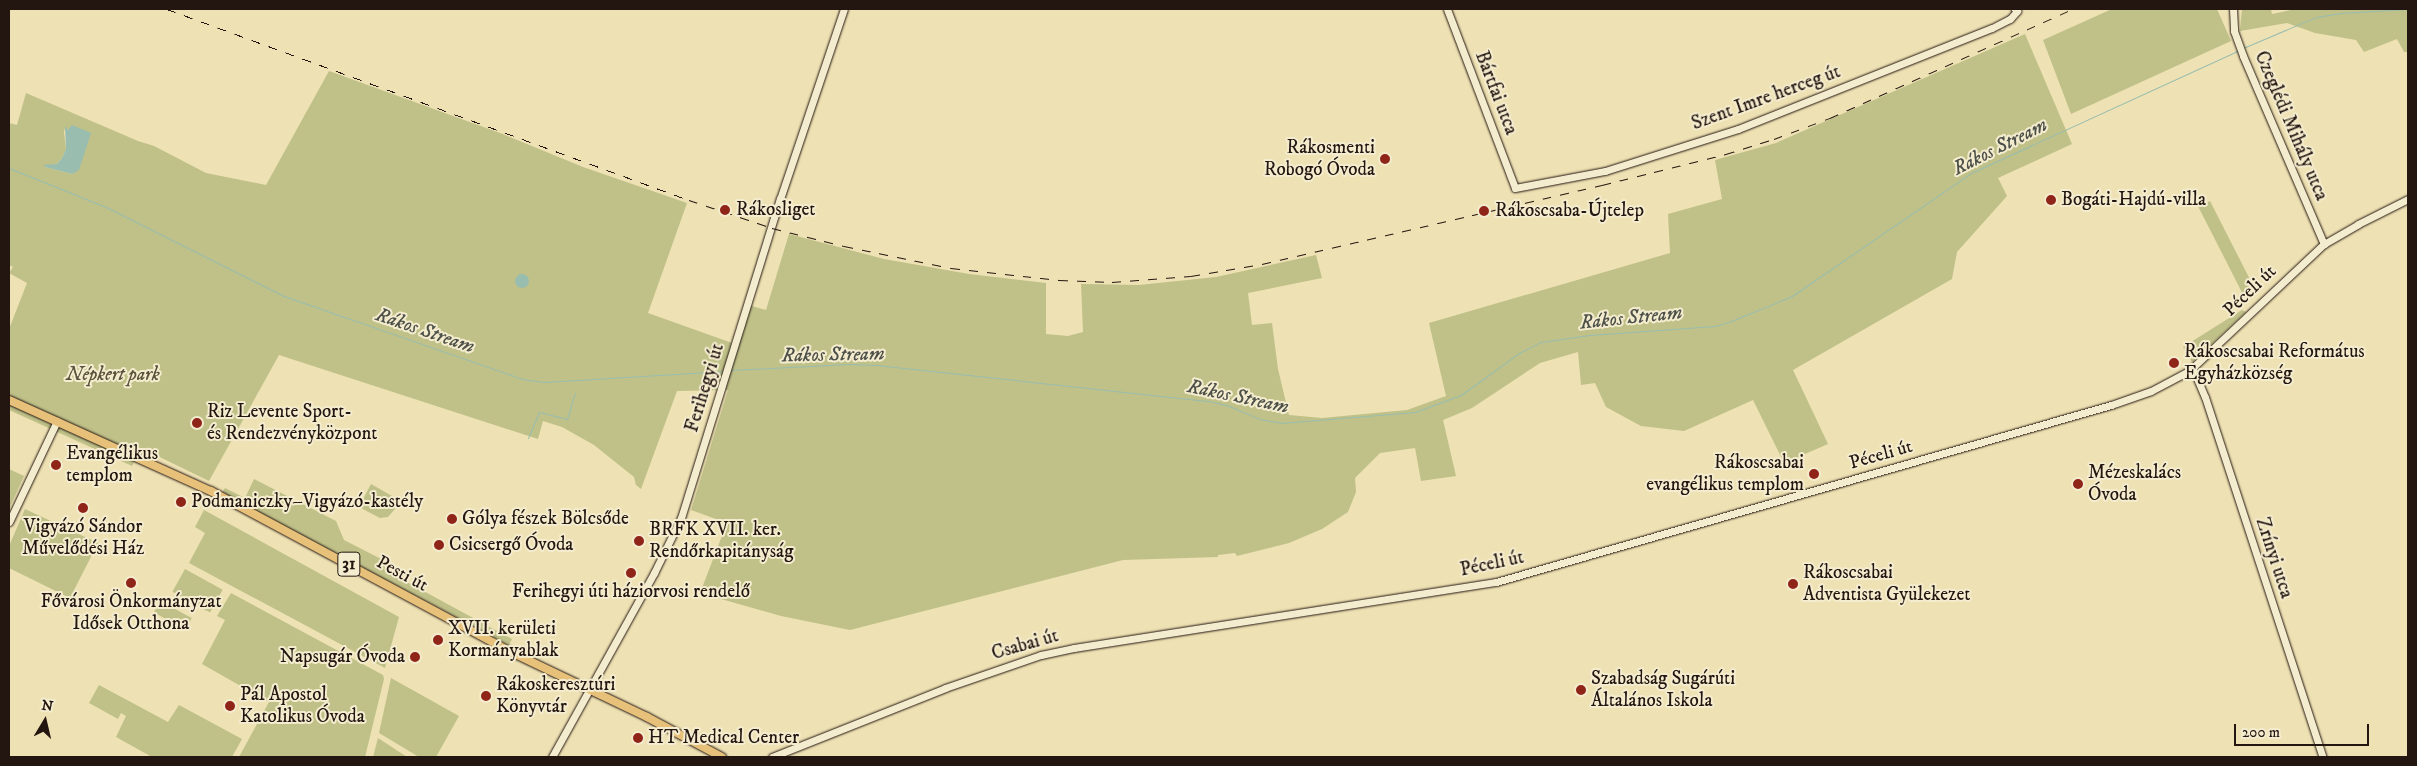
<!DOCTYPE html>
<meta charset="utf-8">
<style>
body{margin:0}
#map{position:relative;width:2417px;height:766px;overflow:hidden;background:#eee1b3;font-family:"IM FELL DW Pica",serif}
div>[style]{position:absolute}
.green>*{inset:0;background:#bfc188;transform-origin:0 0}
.water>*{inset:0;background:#99bdaf}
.round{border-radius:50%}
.stream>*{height:1px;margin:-0.5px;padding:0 0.5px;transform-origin:0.5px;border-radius:0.5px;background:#99bdaf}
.roads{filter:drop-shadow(0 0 1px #231611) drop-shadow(0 0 1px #231611)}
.secondary>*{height:7px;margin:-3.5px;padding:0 3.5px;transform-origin:3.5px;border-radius:3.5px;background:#f4ecce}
.primary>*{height:8px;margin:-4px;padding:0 4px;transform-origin:4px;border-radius:4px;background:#e7c07a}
.rail>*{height:1px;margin-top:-0.5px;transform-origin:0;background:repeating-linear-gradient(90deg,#231611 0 9px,transparent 0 18px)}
.dots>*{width:14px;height:14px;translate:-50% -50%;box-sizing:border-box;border:2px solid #f4ecce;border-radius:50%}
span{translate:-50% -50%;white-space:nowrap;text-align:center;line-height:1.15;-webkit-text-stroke:4px #f4ecce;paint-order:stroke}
.shield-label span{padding:1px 4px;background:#f4ecce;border:1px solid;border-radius:4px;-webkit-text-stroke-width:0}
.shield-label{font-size:18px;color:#231611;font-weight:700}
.street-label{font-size:19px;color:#231611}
.poi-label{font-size:19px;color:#231611}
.right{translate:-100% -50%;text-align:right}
.left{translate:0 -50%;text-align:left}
.park-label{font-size:19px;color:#5a523b;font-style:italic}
.water-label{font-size:20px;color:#4c5048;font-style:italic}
.frame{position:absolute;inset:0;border:10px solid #231611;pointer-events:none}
.north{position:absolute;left:20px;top:696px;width:50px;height:50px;-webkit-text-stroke:4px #f4ecce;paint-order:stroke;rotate:9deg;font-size:14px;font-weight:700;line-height:20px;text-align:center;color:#231611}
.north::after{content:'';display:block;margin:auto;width:18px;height:22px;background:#231611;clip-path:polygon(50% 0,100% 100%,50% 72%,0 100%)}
.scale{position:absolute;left:2234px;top:724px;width:135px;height:22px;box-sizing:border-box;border:2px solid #231611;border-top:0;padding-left:6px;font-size:15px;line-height:18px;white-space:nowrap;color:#231611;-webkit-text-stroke:4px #f4ecce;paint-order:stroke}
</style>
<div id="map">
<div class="green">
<div style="clip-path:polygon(2112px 9px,2217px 9px,2231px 41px,2071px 114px,2043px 40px)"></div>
<div style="clip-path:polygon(2242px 9px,2271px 9px,2272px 14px,2296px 9px,2408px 9px,2408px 52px,2404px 52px,2397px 39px,2364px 52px,2356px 40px,2315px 33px,2287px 23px,2240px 31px)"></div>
<div style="clip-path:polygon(evenodd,2025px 34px,2072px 144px,1998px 178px,2007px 196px,1957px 252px,1952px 279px,1793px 370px,1828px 444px,1784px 463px,1753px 400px,1684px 431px,1641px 426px,1606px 407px,1595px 383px,1581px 385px,1578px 352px,1540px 363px,1472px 408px,1443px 420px,1456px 476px,1421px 481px,1415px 448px,1380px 453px,1355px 478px,1356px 492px,1348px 512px,1322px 529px,1289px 543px,1237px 556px,1235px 553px,1218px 555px,1218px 557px,1123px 560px,850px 630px,781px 616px,700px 593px,727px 523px,691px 510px,728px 390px,677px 391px,641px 489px,636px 485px,634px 477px,594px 445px,562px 427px,543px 421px,538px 439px,279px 355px,209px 481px,141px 448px,132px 466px,9px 410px,9px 329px,27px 283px,9px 273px,13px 267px,9px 265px,9px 123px,17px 125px,26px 93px,138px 141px,154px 146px,206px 173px,266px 185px,329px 71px,500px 133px,583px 167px,687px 203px,648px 313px,732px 343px,745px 304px,766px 310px,789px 234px,884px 259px,969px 274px,1046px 283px,1046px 334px,1068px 336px,1083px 332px,1081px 284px,1139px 285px,1216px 277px,1316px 255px,1322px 278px,1248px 293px,1252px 325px,1272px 323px,1278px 369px,1289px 415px,1322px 418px,1407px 410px,1446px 396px,1429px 323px,1670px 253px,1668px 214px,1722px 199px,1715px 160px,1776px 143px,2025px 34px,72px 126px,87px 140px,80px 163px,72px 174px,45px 167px,57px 164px,62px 158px,66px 149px,64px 132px,65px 128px,66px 130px,71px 129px,72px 126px)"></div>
<div style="left:2210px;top:201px;width:101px;height:13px;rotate:63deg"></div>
<div style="clip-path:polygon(2242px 310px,2246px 312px,2192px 362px,2183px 347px)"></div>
<div style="clip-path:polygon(9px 469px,24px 476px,9px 509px)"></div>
<div style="clip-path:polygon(254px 479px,336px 521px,344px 540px,387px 562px,394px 575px,512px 639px,509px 645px,222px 493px,225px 488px,245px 498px)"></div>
<div style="clip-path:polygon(371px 484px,392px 496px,395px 501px,395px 509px,388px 517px,380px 518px,359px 507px)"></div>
<div style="clip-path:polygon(25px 509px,98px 543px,70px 598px,9px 568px,9px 546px)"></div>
<div style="clip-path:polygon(204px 510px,399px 617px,385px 668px,189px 563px,205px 533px,195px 527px)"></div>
<div style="left:185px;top:569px;width:43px;height:26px;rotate:29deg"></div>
<div style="clip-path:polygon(231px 593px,383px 675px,384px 679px,365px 757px,239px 757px,269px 702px,202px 664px,225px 620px,217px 616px)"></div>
<div style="left:160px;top:601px;width:36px;height:13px;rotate:28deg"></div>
<div style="clip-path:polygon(391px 678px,459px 716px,436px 757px,419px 757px,379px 733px)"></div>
<div style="clip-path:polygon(99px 685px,168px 722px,179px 705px,242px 739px,232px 757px,152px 757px,116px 737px,126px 716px,121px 713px,118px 719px,89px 703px)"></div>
<div style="clip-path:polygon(378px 738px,407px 757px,373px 757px)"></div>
</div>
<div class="water">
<div style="clip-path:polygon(72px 125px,91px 133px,79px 170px,72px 174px,45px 167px,44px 165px,57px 164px,62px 158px,66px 149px,65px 126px,68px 130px)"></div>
<div class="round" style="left:515px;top:274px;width:14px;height:14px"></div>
</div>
<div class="stream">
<div style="left:2243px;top:48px;width:79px;rotate:-23deg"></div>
<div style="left:2316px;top:17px;width:24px;rotate:-9deg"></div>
<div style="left:2340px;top:13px;width:68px;rotate:-3.4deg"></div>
<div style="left:9px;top:168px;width:107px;rotate:22deg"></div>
<div style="left:108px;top:208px;width:197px;rotate:26.6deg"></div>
<div style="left:284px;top:296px;width:252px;rotate:19.2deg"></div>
<div style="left:522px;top:379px;width:22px;rotate:8deg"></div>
<div style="left:544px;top:382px;width:181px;rotate:-3.5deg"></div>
<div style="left:731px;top:370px;width:117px;rotate:-2.9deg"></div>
<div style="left:848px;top:364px;width:28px;rotate:2deg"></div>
<div style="left:876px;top:365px;width:335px;rotate:6.2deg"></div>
<div style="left:1209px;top:401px;width:21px;rotate:14deg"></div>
<div style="left:1229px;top:406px;width:33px;rotate:23deg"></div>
<div style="left:1259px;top:419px;width:22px;rotate:10deg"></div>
<div style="left:1281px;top:423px;width:134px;rotate:-4.7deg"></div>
<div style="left:1415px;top:412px;width:49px;rotate:-20.3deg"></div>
<div style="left:1461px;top:395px;width:72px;rotate:-35.9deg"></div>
<div style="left:1519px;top:353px;width:25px;rotate:-27deg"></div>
<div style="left:1541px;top:342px;width:49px;rotate:-8.1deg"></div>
<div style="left:1590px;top:335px;width:125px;rotate:-4.1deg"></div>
<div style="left:1715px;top:326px;width:15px;rotate:-16deg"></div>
<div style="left:1729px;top:322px;width:68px;rotate:-22.4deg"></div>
<div style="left:1792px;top:296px;width:217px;rotate:-34.5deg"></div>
<div style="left:1971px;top:173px;width:293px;rotate:-24.6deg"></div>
<div style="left:528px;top:438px;width:28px;rotate:-67deg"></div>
<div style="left:539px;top:412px;width:29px;rotate:14deg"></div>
<div style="left:567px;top:419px;width:27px;rotate:-73deg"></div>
</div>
<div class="roads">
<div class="secondary">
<div style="left:1447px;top:9px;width:191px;rotate:69.2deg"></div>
<div style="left:1515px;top:188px;width:92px;rotate:-10.7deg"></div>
<div style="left:1605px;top:171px;width:139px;rotate:-17.5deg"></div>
<div style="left:1738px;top:129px;width:273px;rotate:-21.7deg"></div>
<div style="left:1992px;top:28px;width:20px;rotate:-27deg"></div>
<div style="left:2010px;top:19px;width:11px;rotate:-49deg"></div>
<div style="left:2017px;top:11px;width:3px;rotate:-135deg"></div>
<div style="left:2233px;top:9px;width:22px;rotate:87deg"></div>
<div style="left:2234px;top:31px;width:27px;rotate:70deg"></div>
<div style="left:2243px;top:56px;width:205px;rotate:66.7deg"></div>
<div style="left:2193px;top:369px;width:30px;rotate:67deg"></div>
<div style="left:2205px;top:397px;width:379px;rotate:71.9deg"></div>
<div style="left:9px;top:522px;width:112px;rotate:-64.6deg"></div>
<div style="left:552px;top:757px;width:210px;rotate:-61deg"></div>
<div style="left:654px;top:573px;width:61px;rotate:-63.9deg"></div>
<div style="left:681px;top:518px;width:334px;rotate:-72.8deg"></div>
<div style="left:780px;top:199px;width:200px;rotate:-71.4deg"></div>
<div style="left:772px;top:757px;width:186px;rotate:-21.7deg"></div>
<div style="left:945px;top:688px;width:102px;rotate:-19deg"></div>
<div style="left:1041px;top:655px;width:34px;rotate:-12deg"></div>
<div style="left:1074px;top:648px;width:427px;rotate:-8.9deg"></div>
<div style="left:1496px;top:582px;width:640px;rotate:-16.06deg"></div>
<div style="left:2111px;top:405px;width:42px;rotate:-19.3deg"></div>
<div style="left:2151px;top:391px;width:43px;rotate:-27.8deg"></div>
<div style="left:2189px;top:371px;width:185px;rotate:-43.3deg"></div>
<div style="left:2324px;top:244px;width:39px;rotate:-30deg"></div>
<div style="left:2358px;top:224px;width:56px;rotate:-26.6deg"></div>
</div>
<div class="primary">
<div style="left:9px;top:400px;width:222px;rotate:24.3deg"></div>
<div style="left:211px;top:491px;width:336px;rotate:28.2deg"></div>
<div style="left:507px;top:650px;width:155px;rotate:25.6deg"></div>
<div style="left:647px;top:717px;width:85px;rotate:28.1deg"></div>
</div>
</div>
<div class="rail">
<div style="left:167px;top:9px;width:556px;rotate:20.1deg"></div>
<div style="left:689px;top:200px;width:88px;rotate:18.6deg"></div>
<div style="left:772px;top:228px;width:74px;rotate:14deg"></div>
<div style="left:844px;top:246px;width:109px;rotate:11.6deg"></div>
<div style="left:951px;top:268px;width:109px;rotate:6.3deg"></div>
<div style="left:1059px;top:280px;width:53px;rotate:2.2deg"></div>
<div style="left:1112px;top:282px;width:79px;rotate:-4.3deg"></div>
<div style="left:1191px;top:276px;width:72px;rotate:-9.6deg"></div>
<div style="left:1262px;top:264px;width:349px;rotate:-13.1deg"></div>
<div style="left:1602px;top:185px;width:128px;rotate:-14deg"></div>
<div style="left:1726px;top:154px;width:50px;rotate:-17.4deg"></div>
<div style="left:1774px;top:139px;width:60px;rotate:-20.6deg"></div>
<div style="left:1830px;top:118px;width:265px;rotate:-24.2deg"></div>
</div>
<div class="dots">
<div style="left:1385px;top:159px;background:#8f2418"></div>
<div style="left:2051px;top:200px;background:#8f2418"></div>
<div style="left:725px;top:210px;background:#8f2418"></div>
<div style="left:1484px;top:211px;background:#8f2418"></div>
<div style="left:2174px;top:363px;background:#8f2418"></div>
<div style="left:197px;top:423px;background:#8f2418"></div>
<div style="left:56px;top:465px;background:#8f2418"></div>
<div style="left:1814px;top:474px;background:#8f2418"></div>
<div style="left:2078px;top:484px;background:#8f2418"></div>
<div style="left:181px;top:502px;background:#8f2418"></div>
<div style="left:83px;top:508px;background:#8f2418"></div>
<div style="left:452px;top:519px;background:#8f2418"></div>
<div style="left:639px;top:541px;background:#8f2418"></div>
<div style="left:439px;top:545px;background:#8f2418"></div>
<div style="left:631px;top:573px;background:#8f2418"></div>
<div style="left:131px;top:583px;background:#8f2418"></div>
<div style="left:1793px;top:584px;background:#8f2418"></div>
<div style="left:438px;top:640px;background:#8f2418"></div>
<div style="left:415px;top:657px;background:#8f2418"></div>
<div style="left:1581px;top:690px;background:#8f2418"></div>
<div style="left:486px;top:696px;background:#8f2418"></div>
<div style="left:230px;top:706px;background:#8f2418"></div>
<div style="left:638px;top:738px;background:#8f2418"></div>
</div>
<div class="shield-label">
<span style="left:349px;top:564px">31</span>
</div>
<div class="street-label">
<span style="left:1496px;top:93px;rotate:69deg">Bártfai utca</span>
<span style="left:1766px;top:98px;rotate:-20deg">Szent Imre herceg út</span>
<span style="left:2291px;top:126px;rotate:67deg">Czeglédi Mihály utca</span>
<span style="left:2250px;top:291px;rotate:-44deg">Péceli út</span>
<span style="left:705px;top:388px;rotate:-73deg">Ferihegyi út</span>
<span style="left:1881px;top:455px;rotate:-16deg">Péceli út</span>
<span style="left:2274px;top:558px;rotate:72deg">Zrínyi utca</span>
<span style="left:1492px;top:564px;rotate:-12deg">Péceli út</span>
<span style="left:402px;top:574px;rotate:28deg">Pesti út</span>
<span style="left:1025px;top:645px;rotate:-16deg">Csabai út</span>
</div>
<div class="poi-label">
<span class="right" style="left:1375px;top:159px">Rákosmenti<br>Robogó Óvoda</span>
<span class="left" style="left:2061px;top:200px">Bogáti-Hajdú-villa</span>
<span class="left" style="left:736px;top:210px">Rákosliget</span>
<span class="left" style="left:1495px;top:211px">Rákoscsaba-Újtelep</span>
<span class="left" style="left:2184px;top:363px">Rákoscsabai Református<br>Egyházközség</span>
<span class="left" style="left:207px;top:423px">Riz Levente Sport-<br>és Rendezvényközpont</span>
<span class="left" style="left:66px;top:465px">Evangélikus<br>templom</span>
<span class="right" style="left:1804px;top:474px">Rákoscsabai<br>evangélikus templom</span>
<span class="left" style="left:2088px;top:484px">Mézeskalács<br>Óvoda</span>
<span class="left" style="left:191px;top:502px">Podmaniczky–Vigyázó-kastély</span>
<span class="left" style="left:462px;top:519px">Gólya fészek Bölcsőde</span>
<span style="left:83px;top:538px">Vigyázó Sándor<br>Művelődési Ház</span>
<span class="left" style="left:649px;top:541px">BRFK XVII. ker.<br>Rendőrkapitányság</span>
<span class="left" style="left:449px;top:545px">Csicsergő Óvoda</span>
<span class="left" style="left:1803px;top:584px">Rákoscsabai<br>Adventista Gyülekezet</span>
<span style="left:631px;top:592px">Ferihegyi úti háziorvosi rendelő</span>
<span style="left:131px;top:613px">Fővárosi Önkormányzat<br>Idősek Otthona</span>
<span class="left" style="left:448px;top:640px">XVII. kerületi<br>Kormányablak</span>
<span class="right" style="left:405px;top:657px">Napsugár Óvoda</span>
<span class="left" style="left:1591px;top:690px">Szabadság Sugárúti<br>Általános Iskola</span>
<span class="left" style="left:496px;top:696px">Rákoskeresztúri<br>Könyvtár</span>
<span class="left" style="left:240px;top:706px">Pál Apostol<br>Katolikus Óvoda</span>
<span class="left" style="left:648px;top:738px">HT Medical Center</span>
</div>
<div class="park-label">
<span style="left:113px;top:375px">Népkert park</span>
</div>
<div class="water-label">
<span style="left:2000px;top:147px;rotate:-27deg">Rákos Stream</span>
<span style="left:1631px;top:318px;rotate:-6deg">Rákos Stream</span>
<span style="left:425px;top:331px;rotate:19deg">Rákos Stream</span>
<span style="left:833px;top:355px;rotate:-1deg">Rákos Stream</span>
<span style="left:1238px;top:397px;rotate:12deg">Rákos Stream</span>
</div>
<div class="frame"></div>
<div class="north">N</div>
<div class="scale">200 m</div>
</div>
